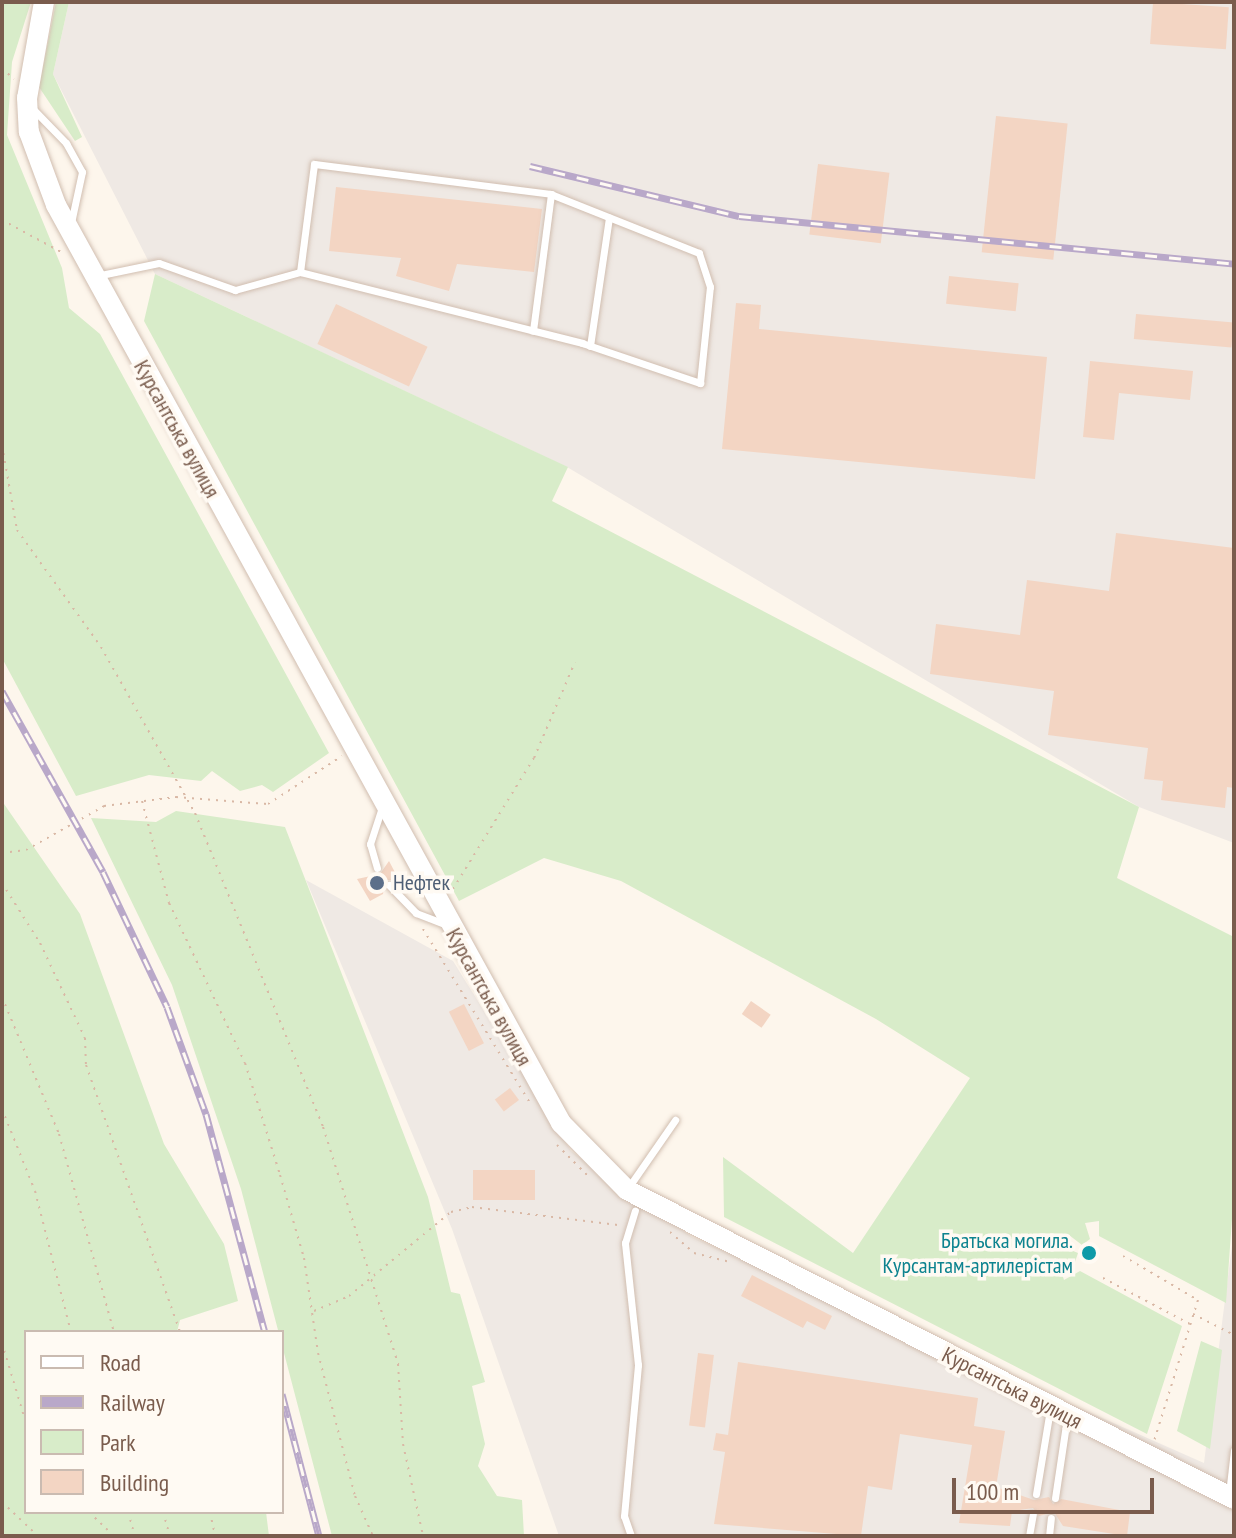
<!DOCTYPE html>
<meta charset="utf-8">
<style>
body{margin:0}
#map{position:relative;width:1236px;height:1538px;overflow:hidden;background:#fdf6ec;font-family:"PT Sans Narrow",sans-serif}
div>[style]{position:absolute}
.industrial>*{inset:0;background:#efe9e4}
.green>*{inset:0;background:#d8ecc9}
.building>*{inset:0;background:#f3d5c3;transform-origin:0 0}
.path>*{height:2px;margin-top:-1px;transform-origin:0;background:repeating-linear-gradient(90deg,#d9b8a5 0 2px,transparent 0 8px)}
.roads{filter:drop-shadow(0 0 2px #d1beb0) drop-shadow(0 0 2px #d1beb0)}
.lane>*{height:7px;margin:-3.5px;padding:0 3.5px;transform-origin:3.5px;border-radius:3.5px;background:#fff}
.secondary>*{height:20px;margin:-10px;padding:0 10px;transform-origin:10px;border-radius:10px;background:#fff}
.rail>*{height:7px;margin-top:-3.5px;transform-origin:0;background:repeating-linear-gradient(90deg,#fffaf3 0 12px,#b9a8c9 0 24px);box-sizing:border-box;border-block:2px solid #b9a8c9}
.dots>*{width:22px;height:22px;translate:-50% -50%;box-sizing:border-box;border:4px solid #fffaf3;border-radius:50%}
span{translate:-50% -50%;white-space:nowrap;text-align:center;line-height:1.15;-webkit-text-stroke:7px #fffaf3;paint-order:stroke}
.street-label{font-size:22px;color:#7a5c4d}
.service-label{font-size:22px;color:#4e5e75}
.left{translate:0 -50%;text-align:left}
.culture-label{font-size:22px;color:#0d838f}
.right{translate:-100% -50%;text-align:right}
.frame{position:absolute;inset:0;border:4px solid #7a5c4d;pointer-events:none}
.legend{position:absolute;left:24px;top:1330px;width:260px;height:184px;box-sizing:border-box;background:#fffaf3;border:2px solid #cabbb1;margin:0;padding:10px 14px;list-style:none;font-size:24px;color:#7a5c4d}
.legend li{display:flex;align-items:center;gap:16px;height:40px}
.legend b{width:40px;border:2px solid #cabbb1}
.scale{position:absolute;left:952px;top:1478px;width:202px;height:36px;box-sizing:border-box;border:4px solid #7a5c4d;border-top:0;padding-left:10px;font-size:24px;line-height:28px;white-space:nowrap;color:#7a5c4d;-webkit-text-stroke:6px #fffaf3;paint-order:stroke}
</style>
<div id="map">
<div class="industrial">
<div style="clip-path:polygon(69px 2px,1234px 2px,1234px 843px,1139px 807px,567px 467px,155px 274px,53px 74px)"></div>
<div style="clip-path:polygon(306px 880px,453px 961px,571px 1151px,692px 1237px,1204px 1463px,1234px 1230px,1234px 1536px,559px 1536px,452px 1229px)"></div>
</div>
<div class="green">
<div style="clip-path:polygon(2px 2px,31px 2px,12px 62px,7px 135px,62px 268px,69px 308px,100px 334px,329px 753px,273px 792px,262px 785px,240px 791px,212px 771px,201px 781px,149px 775px,76px 796px,2px 658px)"></div>
<div style="clip-path:polygon(56px 2px,69px 2px,53px 74px,82px 137px,75px 141px,39px 87px)"></div>
<div style="clip-path:polygon(155px 274px,568px 467px,552px 501px,1139px 807px,1117px 878px,1234px 937px,1234px 1191px,1226px 1303px,1099px 1236px,1099px 1221px,1085px 1223px,1090px 1239px,1082px 1245px,1069px 1235px,1063px 1247px,1078px 1253px,1075px 1262px,1059px 1265px,1064px 1280px,1080px 1271px,1182px 1326px,1147px 1434px,724px 1217px,723px 1157px,853px 1253px,970px 1078px,876px 1019px,621px 881px,544px 858px,459px 901px,144px 321px)"></div>
<div style="clip-path:polygon(2px 801px,80px 914px,164px 1144px,224px 1244px,238px 1301px,180px 1320px,177px 1332px,26px 1332px,26px 1512px,266px 1512px,269px 1536px,2px 1536px)"></div>
<div style="clip-path:polygon(176px 811px,285px 827px,428px 1197px,451px 1292px,460px 1294px,485px 1382px,472px 1386px,485px 1444px,478px 1466px,497px 1496px,522px 1500px,524px 1536px,332px 1536px,241px 1189px,172px 985px,91px 818px,156px 822px)"></div>
<div style="clip-path:polygon(1201px 1341px,1222px 1350px,1210px 1449px,1177px 1431px)"></div>
</div>
<div class="building">
<div style="left:1153px;top:2px;width:76px;height:42px;rotate:4deg"></div>
<div style="left:996px;top:116px;width:72px;height:137px;rotate:6deg"></div>
<div style="left:818px;top:164px;width:72px;height:71px;rotate:7deg"></div>
<div style="clip-path:polygon(336px 187px,542px 209px,534px 272px,457px 264px,449px 291px,396px 276px,401px 258px,329px 251px)"></div>
<div style="left:949px;top:276px;width:70px;height:28px;rotate:6deg"></div>
<div style="clip-path:polygon(736px 303px,761px 305px,759px 329px,1047px 357px,1035px 479px,722px 449px)"></div>
<div style="left:336px;top:304px;width:101px;height:44px;rotate:25deg"></div>
<div style="left:1136px;top:314px;width:98px;height:25px;rotate:5deg"></div>
<div style="clip-path:polygon(1090px 361px,1193px 371px,1190px 400px,1119px 393px,1114px 440px,1083px 437px)"></div>
<div style="clip-path:polygon(1116px 533px,1234px 548px,1234px 788px,1227px 787px,1225px 808px,1161px 800px,1163px 781px,1144px 779px,1148px 748px,1048px 735px,1054px 691px,930px 674px,936px 624px,1020px 635px,1027px 580px,1109px 591px)"></div>
<div style="clip-path:polygon(389px 861px,399px 880px,385px 880px,383px 894px,370px 901px,357px 879px,380px 874px)"></div>
<div style="left:751px;top:1001px;width:24px;height:16px;rotate:35deg"></div>
<div style="left:464px;top:1004px;width:44px;height:17px;rotate:63deg"></div>
<div style="left:510px;top:1088px;width:15px;height:19px;rotate:53deg"></div>
<div style="left:535px;top:1170px;width:30px;height:62px;rotate:90deg"></div>
<div style="clip-path:polygon(752px 1275px,832px 1316px,825px 1330px,807px 1321px,803px 1328px,741px 1296px)"></div>
<div style="left:698px;top:1353px;width:16px;height:73px;rotate:7deg"></div>
<div style="clip-path:polygon(738px 1362px,978px 1398px,974px 1426px,1005px 1431px,996px 1487px,1034px 1500px,1049px 1497px,1053px 1504px,1061px 1499px,1130px 1512px,1127px 1536px,1063px 1526px,1054px 1512px,1039px 1516px,1033px 1508px,1012px 1511px,1010px 1526px,959px 1523px,972px 1445px,900px 1434px,892px 1490px,868px 1486px,861px 1536px,714px 1524px,725px 1452px,713px 1450px,716px 1433px,728px 1435px)"></div>
</div>
<div class="path">
<div style="left:2px;top:68px;width:16px;rotate:43deg"></div>
<div style="left:2px;top:220px;width:67px;rotate:28.5deg"></div>
<div style="left:2px;top:445px;width:86px;rotate:80deg"></div>
<div style="left:17px;top:530px;width:144px;rotate:54.3deg"></div>
<div style="left:101px;top:647px;width:191px;rotate:60.5deg"></div>
<div style="left:195px;top:813px;width:339px;rotate:67.8deg"></div>
<div style="left:323px;top:1127px;width:249px;rotate:72.4deg"></div>
<div style="left:398px;top:1364px;width:80px;rotate:86.4deg"></div>
<div style="left:403px;top:1444px;width:94px;rotate:77.7deg"></div>
<div style="left:142px;top:801px;width:106px;rotate:75.2deg"></div>
<div style="left:169px;top:903px;width:177px;rotate:64.6deg"></div>
<div style="left:245px;top:1063px;width:117px;rotate:72.6deg"></div>
<div style="left:280px;top:1175px;width:86px;rotate:73.9deg"></div>
<div style="left:304px;top:1258px;width:96px;rotate:81.6deg"></div>
<div style="left:318px;top:1353px;width:148px;rotate:75.5deg"></div>
<div style="left:355px;top:1496px;width:44px;rotate:65.8deg"></div>
<div style="left:2px;top:853px;width:24px;rotate:-7deg"></div>
<div style="left:26px;top:850px;width:90px;rotate:-29.4deg"></div>
<div style="left:104px;top:806px;width:73px;rotate:-7.1deg"></div>
<div style="left:176px;top:797px;width:92px;rotate:4.4deg"></div>
<div style="left:268px;top:804px;width:88px;rotate:-33deg"></div>
<div style="left:2px;top:883px;width:71px;rotate:57.7deg"></div>
<div style="left:40px;top:943px;width:105px;rotate:64.7deg"></div>
<div style="left:85px;top:1038px;width:27px;rotate:88deg"></div>
<div style="left:86px;top:1065px;width:283px;rotate:70.6deg"></div>
<div style="left:453px;top:889px;width:154px;rotate:-58.3deg"></div>
<div style="left:534px;top:758px;width:104px;rotate:-66.9deg"></div>
<div style="left:423px;top:929px;width:204px;rotate:58.4deg"></div>
<div style="left:2px;top:997px;width:148px;rotate:67.4deg"></div>
<div style="left:59px;top:1134px;width:205px;rotate:74.5deg"></div>
<div style="left:2px;top:1109px;width:88px;rotate:68.1deg"></div>
<div style="left:35px;top:1191px;width:146px;rotate:75.7deg"></div>
<div style="left:557px;top:1145px;width:45px;rotate:45deg"></div>
<div style="left:670px;top:1232px;width:32px;rotate:41deg"></div>
<div style="left:694px;top:1253px;width:34px;rotate:14deg"></div>
<div style="left:1123px;top:1256px;width:87px;rotate:30.4deg"></div>
<div style="left:1198px;top:1300px;width:148px;rotate:107.3deg"></div>
<div style="left:1103px;top:1278px;width:98px;rotate:27.9deg"></div>
<div style="left:314px;top:1311px;width:38px;rotate:-23deg"></div>
<div style="left:349px;top:1296px;width:132px;rotate:-39.5deg"></div>
<div style="left:451px;top:1212px;width:22px;rotate:-13deg"></div>
<div style="left:472px;top:1207px;width:147px;rotate:7deg"></div>
<div style="left:1193px;top:1314px;width:46px;rotate:27.1deg"></div>
<div style="left:2px;top:1343px;width:84px;rotate:73.3deg"></div>
<div style="left:2px;top:1502px;width:50px;rotate:43.4deg"></div>
<div style="left:89px;top:1512px;width:35px;rotate:44deg"></div>
<div style="left:128px;top:1512px;width:25px;rotate:74deg"></div>
<div style="left:163px;top:1512px;width:25px;rotate:74deg"></div>
<div style="left:210px;top:1512px;width:25px;rotate:78deg"></div>
<div style="left:2px;top:1535px;width:1px;rotate:90deg"></div>
</div>
<div class="roads">
<div class="lane">
<div style="left:32px;top:108px;width:49px;rotate:45.8deg"></div>
<div style="left:66px;top:143px;width:33px;rotate:61deg"></div>
<div style="left:82px;top:172px;width:52px;rotate:102.2deg"></div>
<div style="left:300px;top:272px;width:109px;rotate:-82.6deg"></div>
<div style="left:314px;top:164px;width:239px;rotate:7.2deg"></div>
<div style="left:551px;top:194px;width:138px;rotate:97.5deg"></div>
<div style="left:96px;top:276px;width:64px;rotate:-11.7deg"></div>
<div style="left:159px;top:263px;width:81px;rotate:19.6deg"></div>
<div style="left:235px;top:290px;width:67px;rotate:-15.5deg"></div>
<div style="left:300px;top:272px;width:291px;rotate:14.1deg"></div>
<div style="left:582px;top:343px;width:125px;rotate:18.7deg"></div>
<div style="left:700px;top:383px;width:97px;rotate:-84.1deg"></div>
<div style="left:710px;top:287px;width:36px;rotate:-108deg"></div>
<div style="left:699px;top:253px;width:159px;rotate:-158.3deg"></div>
<div style="left:590px;top:346px;width:130px;rotate:-81.6deg"></div>
<div style="left:377px;top:868px;width:25px;rotate:-106deg"></div>
<div style="left:370px;top:844px;width:40px;rotate:-72deg"></div>
<div style="left:389px;top:885px;width:39px;rotate:46deg"></div>
<div style="left:416px;top:913px;width:31px;rotate:21deg"></div>
<div style="left:628px;top:1188px;width:83px;rotate:-55.3deg"></div>
<div style="left:1036px;top:1494px;width:86px;rotate:-80.6deg"></div>
<div style="left:1229px;top:1494px;width:44px;rotate:-83.5deg"></div>
<div style="left:1055px;top:1498px;width:81px;rotate:-81.5deg"></div>
<div style="left:631px;top:1536px;width:21px;rotate:-109deg"></div>
<div style="left:624px;top:1516px;width:152px;rotate:-84.7deg"></div>
<div style="left:638px;top:1365px;width:123px;rotate:-96.1deg"></div>
<div style="left:625px;top:1243px;width:34px;rotate:-73deg"></div>
<div style="left:1029px;top:1536px;width:22px;rotate:-80deg"></div>
<div style="left:1049px;top:1536px;width:18px;rotate:-84deg"></div>
</div>
<div class="secondary">
<div style="left:44px;top:2px;width:97px;rotate:100deg"></div>
<div style="left:27px;top:98px;width:34px;rotate:87deg"></div>
<div style="left:29px;top:132px;width:78px;rotate:69.7deg"></div>
<div style="left:56px;top:205px;width:1048px;rotate:61.18deg"></div>
<div style="left:561px;top:1123px;width:94px;rotate:45.4deg"></div>
<div style="left:627px;top:1190px;width:681px;rotate:26.98deg"></div>
</div>
</div>
<div class="rail">
<div style="left:530px;top:166px;width:215px;rotate:13.5deg"></div>
<div style="left:739px;top:216px;width:497px;rotate:5.5deg"></div>
<div style="left:2px;top:691px;width:207px;rotate:60.8deg"></div>
<div style="left:103px;top:872px;width:149px;rotate:64.6deg"></div>
<div style="left:167px;top:1007px;width:114px;rotate:70deg"></div>
<div style="left:206px;top:1114px;width:226px;rotate:74.9deg"></div>
<div style="left:282px;top:1394px;width:147px;rotate:75.4deg"></div>
</div>
<div class="dots">
<div style="left:377px;top:883px;background:#5c6f8a"></div>
<div style="left:1089px;top:1253px;background:#0f9aa8"></div>
</div>
<div class="street-label">
<span style="left:177px;top:429px;rotate:61deg">Курсантська вулиця</span>
<span style="left:489px;top:997px;rotate:61deg">Курсантська вулиця</span>
<span style="left:1012px;top:1388px;rotate:27deg">Курсантська вулиця</span>
</div>
<div class="service-label">
<span class="left" style="left:393px;top:883px">Нефтек</span>
</div>
<div class="culture-label">
<span class="right" style="left:1073px;top:1253px">Братьска могила.<br>Курсантам-артилерістам</span>
</div>
<div class="frame"></div>
<ul class="legend">
<li><b style="height:10px;background:#fff"></b>Road</li>
<li><b style="height:10px;background:#b9a8c9"></b>Railway</li>
<li><b style="height:22px;background:#d8ecc9"></b>Park</li>
<li><b style="height:22px;background:#f3d5c3"></b>Building</li>
</ul>
<div class="scale">100 m</div>
</div>
